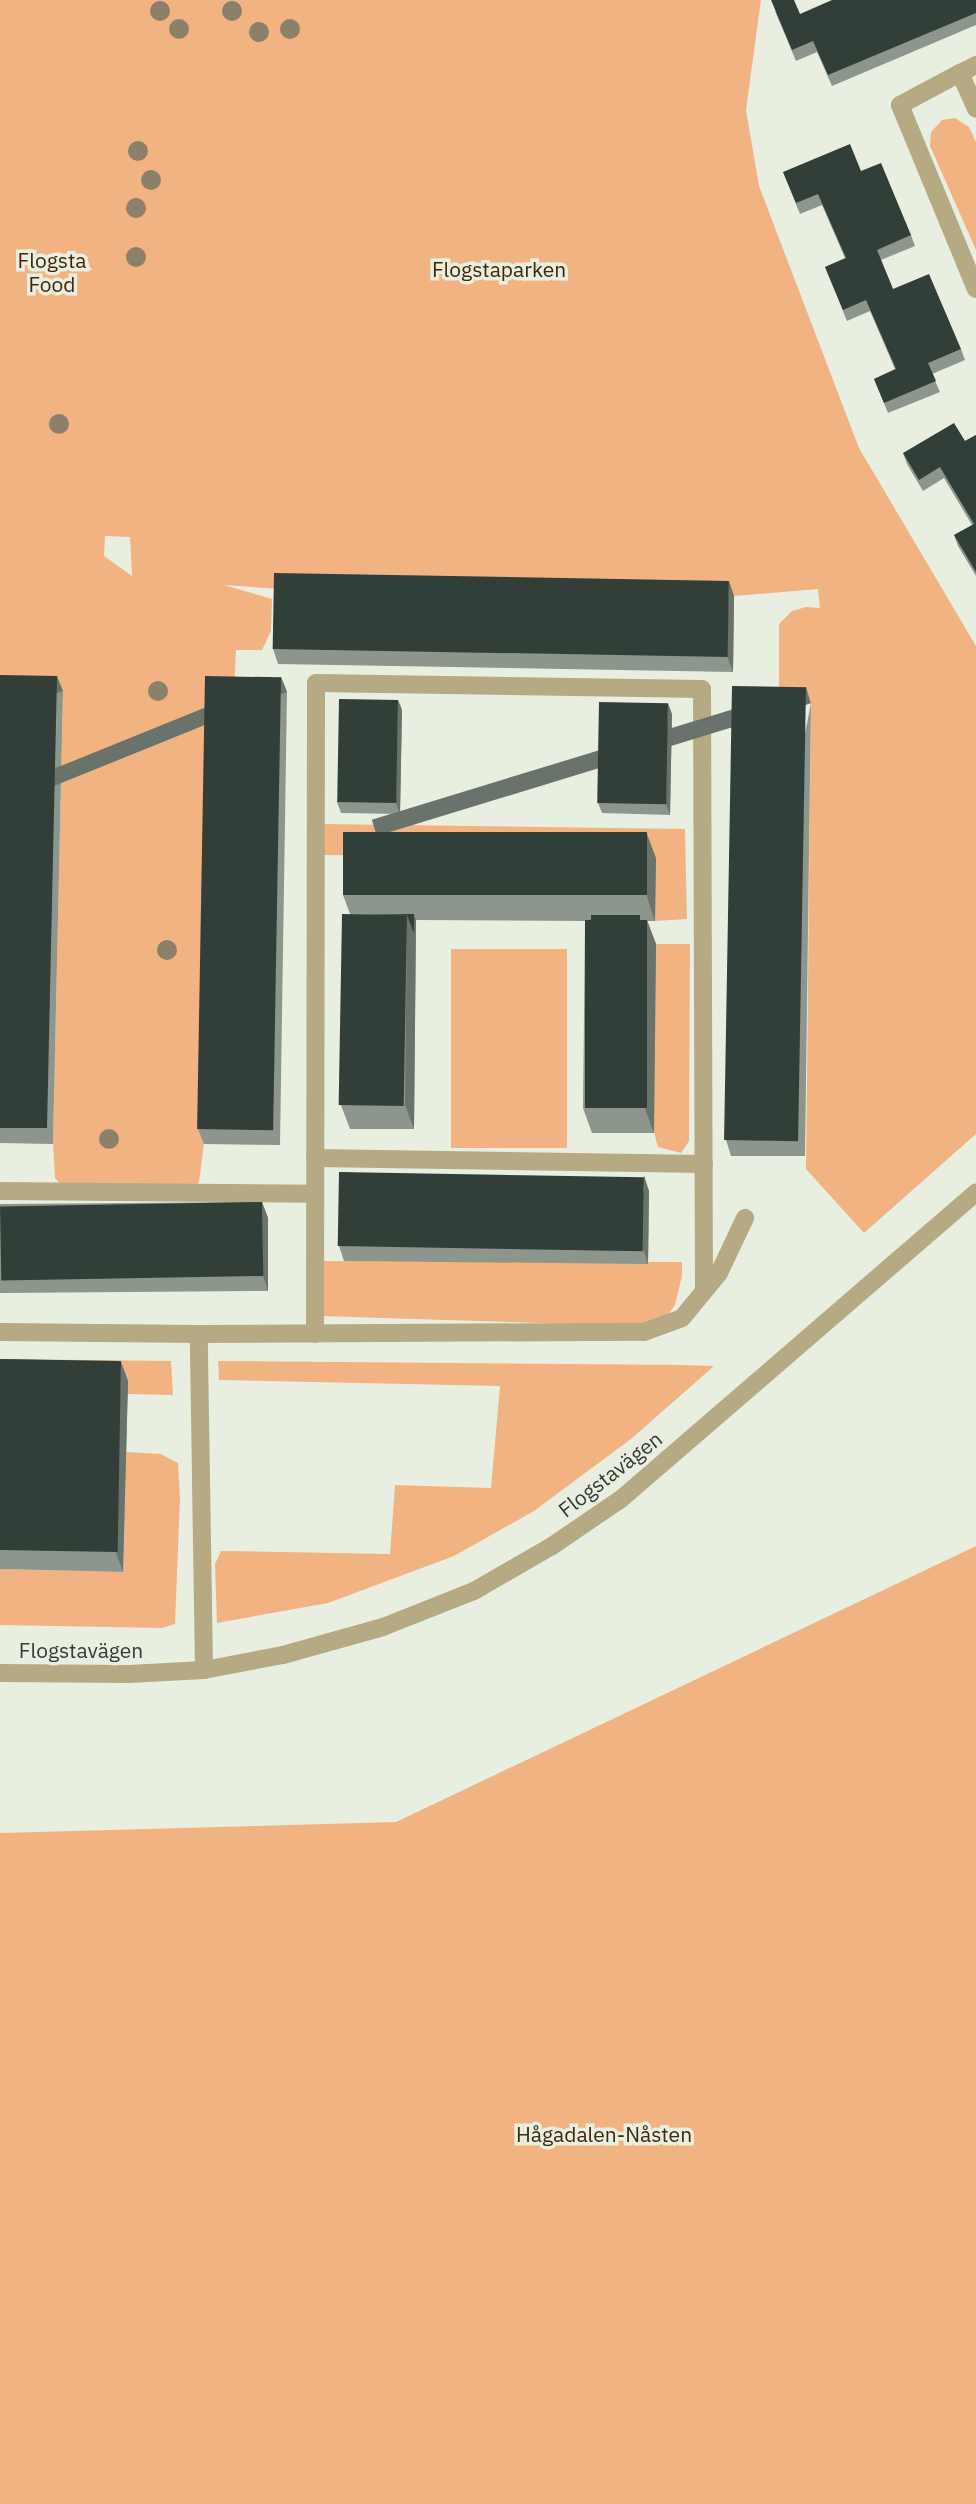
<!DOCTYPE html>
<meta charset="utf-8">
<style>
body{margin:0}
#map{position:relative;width:976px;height:2504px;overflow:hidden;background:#e8efe1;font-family:"IBM Plex Sans",sans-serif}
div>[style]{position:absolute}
.green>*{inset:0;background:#f2b382;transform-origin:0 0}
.minor>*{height:18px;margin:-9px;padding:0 9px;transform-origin:9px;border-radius:9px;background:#b5aa83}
.trees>*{width:20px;height:20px;margin:-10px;border-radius:50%;background:#8d806a}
.wall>*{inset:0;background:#8d968c}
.shaded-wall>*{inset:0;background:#69736b;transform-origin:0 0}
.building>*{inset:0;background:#323e38;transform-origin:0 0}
span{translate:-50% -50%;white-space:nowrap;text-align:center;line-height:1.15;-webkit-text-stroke:7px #e8efe1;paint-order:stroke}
.park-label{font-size:21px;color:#432509}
.street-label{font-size:21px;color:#373a34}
</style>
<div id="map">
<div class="green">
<div style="clip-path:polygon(evenodd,0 0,761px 0,746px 110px,759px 186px,859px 448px,976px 646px,976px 1134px,864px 1233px,806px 1169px,811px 703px,779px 702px,779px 624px,792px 611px,806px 607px,820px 608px,818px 589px,734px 596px,280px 589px,224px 585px,272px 599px,271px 631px,262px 650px,236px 650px,234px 691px,211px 692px,204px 1144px,199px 1182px,194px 1188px,63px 1187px,55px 1178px,53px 1144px,63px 692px,0 690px,0 0,105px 536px,130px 537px,132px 576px,104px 556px,105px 536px)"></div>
<div style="clip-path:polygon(955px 118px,969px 127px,976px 142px,976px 250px,930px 146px,931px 132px,942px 120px)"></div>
<div style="clip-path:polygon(323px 824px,685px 829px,687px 919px,655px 921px,656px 858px,324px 855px)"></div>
<div style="clip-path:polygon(656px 944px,690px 944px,689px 1141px,681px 1153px,658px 1147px,654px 1133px)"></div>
<div style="left:451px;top:949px;width:116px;height:199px"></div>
<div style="clip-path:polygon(322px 1261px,682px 1262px,682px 1276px,675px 1305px,667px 1316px,640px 1326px,319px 1316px)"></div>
<div style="clip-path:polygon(0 1359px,171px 1361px,173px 1395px,127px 1394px,127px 1381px,0 1378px)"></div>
<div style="clip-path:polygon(218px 1361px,682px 1365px,714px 1366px,631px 1439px,534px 1511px,454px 1556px,328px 1603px,217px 1623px,215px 1564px,221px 1551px,390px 1554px,395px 1485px,491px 1488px,500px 1386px,219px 1380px)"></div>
<div style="clip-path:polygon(126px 1452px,161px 1454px,178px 1463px,180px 1499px,175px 1624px,162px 1628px,0 1625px,0 1569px,123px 1572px)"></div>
<div style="clip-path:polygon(976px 1546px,976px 2504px,0 2504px,0 1833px,396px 1822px)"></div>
</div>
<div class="minor">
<div style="left:976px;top:65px;width:18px;rotate:153deg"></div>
<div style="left:960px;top:73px;width:39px;rotate:66deg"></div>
<div style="left:960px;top:73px;width:68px;rotate:151.9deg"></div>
<div style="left:900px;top:105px;width:199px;rotate:67.6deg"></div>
<div style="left:315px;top:1158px;width:389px;rotate:0.9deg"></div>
<div style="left:0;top:1191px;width:314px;rotate:0.5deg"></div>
<div style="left:0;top:1332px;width:199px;rotate:0.6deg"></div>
<div style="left:315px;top:1334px;width:651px;rotate:-89.91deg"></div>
<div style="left:316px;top:683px;width:386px;rotate:0.9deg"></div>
<div style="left:702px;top:689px;width:602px;rotate:89.81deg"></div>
<div style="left:204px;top:1670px;width:336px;rotate:-90.9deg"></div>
<div style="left:199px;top:1334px;width:445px;rotate:-0.3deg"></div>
<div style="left:644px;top:1332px;width:40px;rotate:-20.2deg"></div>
<div style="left:682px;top:1318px;width:58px;rotate:-50.6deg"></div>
<div style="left:719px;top:1273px;width:61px;rotate:-64.7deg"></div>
<div style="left:0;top:1673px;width:129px;rotate:0.4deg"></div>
<div style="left:129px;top:1674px;width:75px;rotate:-3.1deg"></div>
<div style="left:204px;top:1670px;width:80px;rotate:-10.8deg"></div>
<div style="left:283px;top:1655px;width:104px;rotate:-15.6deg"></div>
<div style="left:383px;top:1627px;width:98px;rotate:-21.6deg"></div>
<div style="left:474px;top:1591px;width:90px;rotate:-30deg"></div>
<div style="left:552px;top:1546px;width:83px;rotate:-34.3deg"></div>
<div style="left:621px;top:1499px;width:469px;rotate:-40.8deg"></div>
</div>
<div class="trees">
<div style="left:160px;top:11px"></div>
<div style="left:232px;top:11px"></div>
<div style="left:179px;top:29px"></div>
<div style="left:290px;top:29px"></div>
<div style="left:259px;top:32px"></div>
<div style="left:138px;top:151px"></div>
<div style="left:151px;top:180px"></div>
<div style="left:136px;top:208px"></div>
<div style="left:136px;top:257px"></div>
<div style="left:59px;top:424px"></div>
<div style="left:158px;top:691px"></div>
<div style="left:167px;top:950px"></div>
<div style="left:109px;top:1139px"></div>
</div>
<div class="wall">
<div style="clip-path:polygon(976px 0,976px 25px,832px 86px,817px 52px,796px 61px,775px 11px,800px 14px)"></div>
<div style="clip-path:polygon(861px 171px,911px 235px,915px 246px,881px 260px,893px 289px,961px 349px,965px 360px,932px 374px,940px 392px,888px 413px,874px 379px,895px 369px,870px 311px,847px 321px,825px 267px,845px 258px,822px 205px,800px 214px,783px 172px)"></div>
<div style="clip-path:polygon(976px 435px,976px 576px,958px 546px,954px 535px,972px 525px,944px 478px,923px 491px,907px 464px,903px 453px,965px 441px)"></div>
<div style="clip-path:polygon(734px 596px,733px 672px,278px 664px,273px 649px)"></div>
<div style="clip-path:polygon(0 675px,63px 691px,53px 1144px,0 1143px)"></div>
<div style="clip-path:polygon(281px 677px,287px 692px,280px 1145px,204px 1144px,198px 1129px)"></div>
<div style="clip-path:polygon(398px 700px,402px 710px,400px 814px,341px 813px,337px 802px)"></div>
<div style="clip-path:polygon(811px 703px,805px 1156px,731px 1156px,726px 1140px)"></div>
<div style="clip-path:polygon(672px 714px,670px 815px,602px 813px,598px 803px)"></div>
<div style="clip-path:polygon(656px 858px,655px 921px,647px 921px,656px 944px,654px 1133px,592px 1133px,583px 1108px,585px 921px,416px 920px,414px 1129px,350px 1129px,341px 1105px,350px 914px,343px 895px)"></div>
<div style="clip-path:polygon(649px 1191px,648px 1264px,344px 1261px,339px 1246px)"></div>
<div style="clip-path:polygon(262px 1202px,268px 1218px,268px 1291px,0 1293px,0 1204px)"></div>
<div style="clip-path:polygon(0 1359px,121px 1362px,128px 1381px,123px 1572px,0 1569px)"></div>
</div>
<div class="shaded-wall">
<div style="clip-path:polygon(729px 581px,734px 596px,733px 672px,727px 656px)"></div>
<div style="left:57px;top:676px;width:16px;height:452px;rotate:68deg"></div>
<div style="left:281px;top:677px;width:16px;height:453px;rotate:68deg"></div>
<div style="left:806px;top:687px;width:17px;height:454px;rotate:73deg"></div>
<div style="clip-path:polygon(398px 700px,402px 710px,400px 814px,396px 803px)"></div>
<div style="clip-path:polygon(668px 703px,672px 714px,670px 815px,666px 804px)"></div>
<div style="clip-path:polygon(647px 834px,656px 858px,655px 921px,647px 897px)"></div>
<div style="clip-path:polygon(414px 914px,416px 920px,414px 1129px,405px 1105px,407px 915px)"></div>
<div style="clip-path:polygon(647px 920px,656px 944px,654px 1133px,645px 1109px)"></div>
<div style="clip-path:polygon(644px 1175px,649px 1191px,648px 1264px,643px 1249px)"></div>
<div style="clip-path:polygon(262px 1202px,268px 1218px,268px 1291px,263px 1276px)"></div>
<div style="clip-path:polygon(121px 1362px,128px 1381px,123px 1572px,116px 1553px)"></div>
</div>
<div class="building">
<div style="clip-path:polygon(771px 0,794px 0,800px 14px,832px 0,976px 0,976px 13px,828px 75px,813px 41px,792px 50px)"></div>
<div style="clip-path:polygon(850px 144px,861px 171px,881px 163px,911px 235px,877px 250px,893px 289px,929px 274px,961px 349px,928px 363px,936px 381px,884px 403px,874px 379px,896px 369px,866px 300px,843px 310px,825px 267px,846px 258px,818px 194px,796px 203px,783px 172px)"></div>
<div style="clip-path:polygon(954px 423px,965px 441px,976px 435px,976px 572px,954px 535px,974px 524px,940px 467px,919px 480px,903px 453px)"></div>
<div style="left:274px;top:573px;width:455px;height:76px;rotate:1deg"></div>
<div style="clip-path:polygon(0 675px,57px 676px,47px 1128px,0 1128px)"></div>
<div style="left:205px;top:676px;width:76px;height:453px;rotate:1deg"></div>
<div style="left:732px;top:686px;width:74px;height:454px;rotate:1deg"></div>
<div style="left:339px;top:699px;width:59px;height:103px;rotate:1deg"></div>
<div style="left:599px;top:702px;width:69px;height:101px;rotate:1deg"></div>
<div style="left:343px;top:832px;width:304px;height:63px"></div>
<div style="left:342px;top:914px;width:65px;height:191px;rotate:1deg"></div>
<div style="clip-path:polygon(365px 914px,414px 914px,414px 933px,407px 915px)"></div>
<div style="left:591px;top:915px;width:49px;height:5px"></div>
<div style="left:585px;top:920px;width:62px;height:188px"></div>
<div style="left:339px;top:1172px;width:305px;height:74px;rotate:1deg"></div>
<div style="left:262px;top:1202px;width:74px;height:262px;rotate:89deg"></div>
<div style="left:0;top:1359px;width:121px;height:191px;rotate:1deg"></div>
</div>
<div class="park-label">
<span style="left:52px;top:272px">Flogsta<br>Food</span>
<span style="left:499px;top:269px">Flogstaparken</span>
<span style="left:604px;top:2134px">Hågadalen-Nåsten</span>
</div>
<div class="street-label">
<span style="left:610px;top:1474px;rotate:-38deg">Flogstavägen</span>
<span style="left:81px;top:1650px">Flogstavägen</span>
</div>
</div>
